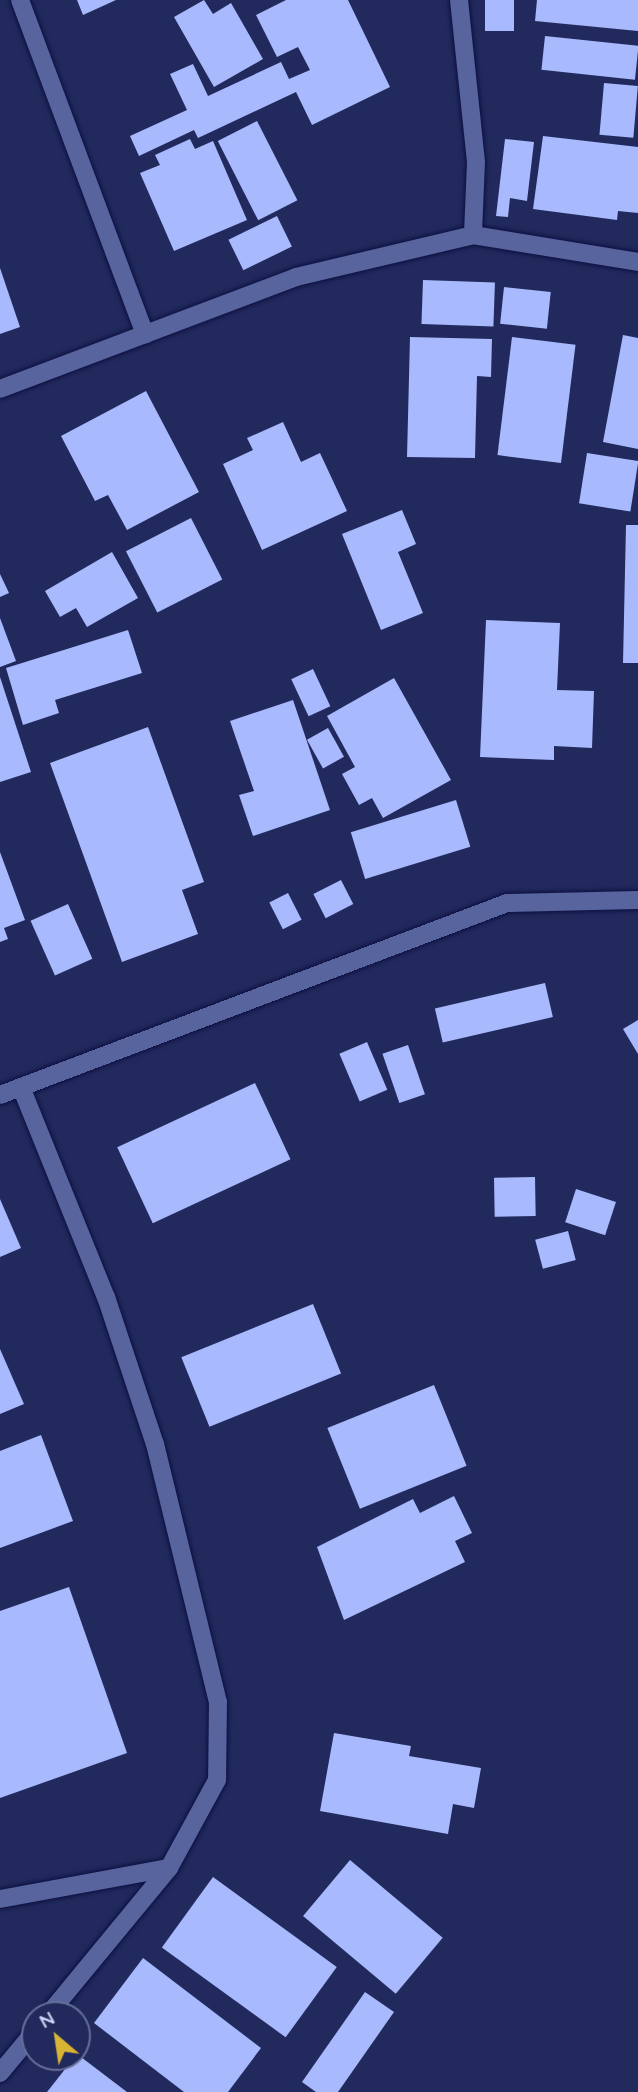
<!DOCTYPE html>
<style>
body{margin:0}
#map{position:relative;width:638px;height:2092px;overflow:hidden;background:#222a5d;font-family:Quicksand,sans-serif}
div>[style]{position:absolute}
.building>*{inset:0;background:#a8b9fd;transform-origin:0 0}
.roads{filter:drop-shadow(0 0 2px #0d0f40) drop-shadow(0 0 2px #0d0f40)}
.minor>*{height:18px;margin:-9px;padding:0 9px;transform-origin:9px;border-radius:9px;background:#57649d}
span{translate:-50% -50%;white-space:nowrap;text-align:center;line-height:1.15;-webkit-text-stroke:7px #222a5d;paint-order:stroke}
.north{position:absolute;left:21px;top:2001px;width:70px;height:70px;box-sizing:border-box;background:#222a5d;border:2px solid #656e99;border-radius:50%;rotate:331deg;font-size:19px;font-weight:700;line-height:28px;text-align:center;color:#cad3f3}
.north::after{content:'';display:block;margin:auto;width:24px;height:32px;background:#d7b434;clip-path:polygon(50% 0,100% 100%,50% 72%,0 100%)}
</style>
<div id="map">
<div class="building">
<div style="clip-path:polygon(77px 0,116px 0,83px 15px)"></div>
<div style="clip-path:polygon(204px 0,213px 14px,231px 3px,263px 59px,214px 87px,174px 17px)"></div>
<div style="clip-path:polygon(286px 0,348px 0,390px 87px,312px 125px,296px 92px,198px 138px,194px 130px,139px 156px,130px 136px,187px 110px,170px 74px,193px 64px,208px 96px,281px 62px,289px 79px,310px 70px,298px 47px,277px 57px,256px 15px)"></div>
<div style="left:485px;top:0;width:29px;height:31px"></div>
<div style="clip-path:polygon(537px 0,638px 0,638px 31px,535px 21px)"></div>
<div style="left:545px;top:36px;width:94px;height:34px;rotate:6deg"></div>
<div style="left:604px;top:83px;width:34px;height:52px;rotate:5deg"></div>
<div style="left:257px;top:121px;width:89px;height:44px;rotate:63deg"></div>
<div style="clip-path:polygon(543px 136px,638px 147px,638px 213px,618px 211px,617px 220px,533px 209px)"></div>
<div style="clip-path:polygon(190px 139px,195px 149px,213px 141px,247px 220px,174px 251px,140px 173px,160px 165px,155px 155px)"></div>
<div style="clip-path:polygon(505px 139px,534px 142px,527px 201px,510px 198px,508px 217px,496px 216px)"></div>
<div style="left:277px;top:216px;width:34px;height:54px;rotate:64deg"></div>
<div style="clip-path:polygon(0 268px,20px 327px,0 334px)"></div>
<div style="left:423px;top:280px;width:72px;height:44px;rotate:2deg"></div>
<div style="left:504px;top:287px;width:47px;height:37px;rotate:6deg"></div>
<div style="clip-path:polygon(623px 335px,638px 338px,638px 449px,603px 442px)"></div>
<div style="clip-path:polygon(410px 337px,492px 339px,491px 377px,477px 376px,475px 458px,407px 457px)"></div>
<div style="left:512px;top:337px;width:64px;height:119px;rotate:7deg"></div>
<div style="clip-path:polygon(146px 391px,199px 492px,127px 530px,108px 495px,95px 501px,61px 436px)"></div>
<div style="clip-path:polygon(283px 422px,301px 462px,320px 453px,347px 511px,262px 550px,223px 464px,253px 450px,247px 438px)"></div>
<div style="left:587px;top:453px;width:52px;height:51px;rotate:9deg"></div>
<div style="clip-path:polygon(402px 510px,416px 544px,398px 552px,423px 613px,381px 630px,342px 534px)"></div>
<div style="left:191px;top:518px;width:69px;height:73px;rotate:63deg"></div>
<div style="clip-path:polygon(626px 525px,638px 525px,638px 663px,623px 663px)"></div>
<div style="clip-path:polygon(112px 552px,138px 598px,87px 627px,76px 608px,60px 617px,45px 591px)"></div>
<div style="clip-path:polygon(0 574px,9px 593px,0 597px)"></div>
<div style="clip-path:polygon(0 618px,16px 661px,0 667px)"></div>
<div style="clip-path:polygon(486px 620px,560px 623px,557px 690px,594px 691px,592px 748px,554px 746px,554px 760px,480px 757px)"></div>
<div style="clip-path:polygon(128px 630px,142px 673px,55px 700px,59px 713px,23px 725px,6px 668px)"></div>
<div style="left:313px;top:669px;width:41px;height:24px;rotate:65deg"></div>
<div style="clip-path:polygon(0 677px,31px 772px,0 782px)"></div>
<div style="clip-path:polygon(394px 678px,451px 780px,383px 818px,372px 798px,359px 805px,342px 774px,355px 767px,327px 716px)"></div>
<div style="clip-path:polygon(293px 700px,330px 810px,253px 836px,239px 795px,254px 791px,230px 721px)"></div>
<div style="clip-path:polygon(148px 727px,204px 882px,182px 890px,198px 934px,122px 962px,50px 763px)"></div>
<div style="left:328px;top:728px;width:33px;height:24px;rotate:61deg"></div>
<div style="left:456px;top:800px;width:49px;height:110px;rotate:73deg"></div>
<div style="clip-path:polygon(0 852px,25px 920px,4px 928px,8px 939px,0 942px)"></div>
<div style="left:341px;top:880px;width:27px;height:31px;rotate:63deg"></div>
<div style="left:288px;top:893px;width:30px;height:21px;rotate:63deg"></div>
<div style="left:68px;top:904px;width:60px;height:41px;rotate:66deg"></div>
<div style="left:545px;top:983px;width:35px;height:113px;rotate:77deg"></div>
<div style="clip-path:polygon(638px 1020px,638px 1054px,623px 1029px)"></div>
<div style="left:367px;top:1042px;width:52px;height:30px;rotate:67deg"></div>
<div style="left:408px;top:1045px;width:52px;height:27px;rotate:71deg"></div>
<div style="left:255px;top:1083px;width:84px;height:152px;rotate:65deg"></div>
<div style="left:535px;top:1177px;width:39px;height:41px;rotate:89deg"></div>
<div style="left:576px;top:1189px;width:42px;height:35px;rotate:18deg"></div>
<div style="clip-path:polygon(0 1199px,21px 1248px,0 1257px)"></div>
<div style="left:568px;top:1231px;width:30px;height:34px;rotate:75deg"></div>
<div style="left:313px;top:1304px;width:75px;height:142px;rotate:68deg"></div>
<div style="clip-path:polygon(0 1349px,24px 1404px,0 1414px)"></div>
<div style="left:434px;top:1385px;width:87px;height:115px;rotate:68deg"></div>
<div style="clip-path:polygon(41px 1435px,73px 1521px,0 1548px,0 1451px)"></div>
<div style="clip-path:polygon(454px 1496px,472px 1533px,455px 1541px,465px 1562px,344px 1620px,317px 1547px,413px 1499px,420px 1513px)"></div>
<div style="clip-path:polygon(69px 1587px,127px 1753px,0 1798px,0 1611px)"></div>
<div style="clip-path:polygon(334px 1733px,411px 1746px,409px 1756px,481px 1768px,474px 1808px,453px 1804px,448px 1834px,320px 1811px)"></div>
<div style="left:350px;top:1860px;width:121px;height:73px;rotate:40deg"></div>
<div style="left:213px;top:1877px;width:153px;height:87px;rotate:36deg"></div>
<div style="clip-path:polygon(143px 1958px,261px 2048px,228px 2092px,184px 2092px,94px 2023px)"></div>
<div style="clip-path:polygon(365px 1992px,394px 2012px,338px 2092px,316px 2092px,302px 2082px)"></div>
<div style="clip-path:polygon(77px 2054px,127px 2092px,47px 2092px)"></div>
</div>
<div class="roads">
<div class="minor">
<div style="left:20px;top:0;width:357px;rotate:69.5deg"></div>
<div style="left:459px;top:0;width:163px;rotate:84deg"></div>
<div style="left:476px;top:162px;width:73px;rotate:92.4deg"></div>
<div style="left:0;top:389px;width:316px;rotate:-20.7deg"></div>
<div style="left:296px;top:277px;width:182px;rotate:-13.3deg"></div>
<div style="left:473px;top:235px;width:167px;rotate:9.3deg"></div>
<div style="left:21px;top:1087px;width:227px;rotate:68deg"></div>
<div style="left:106px;top:1297px;width:155px;rotate:71.6deg"></div>
<div style="left:155px;top:1444px;width:266px;rotate:76.3deg"></div>
<div style="left:218px;top:1702px;width:78px;rotate:90.7deg"></div>
<div style="left:217px;top:1780px;width:100px;rotate:118.6deg"></div>
<div style="left:169px;top:1868px;width:190px;rotate:129.5deg"></div>
<div style="left:0;top:1095px;width:542px;rotate:-20.74deg"></div>
<div style="left:507px;top:903px;width:131px;rotate:-1.3deg"></div>
<div style="left:0;top:1899px;width:172px;rotate:-10.4deg"></div>
<div style="left:0;top:2073px;width:55px;rotate:-50.2deg"></div>
</div>
</div>
<div class="north">N</div>
</div>
